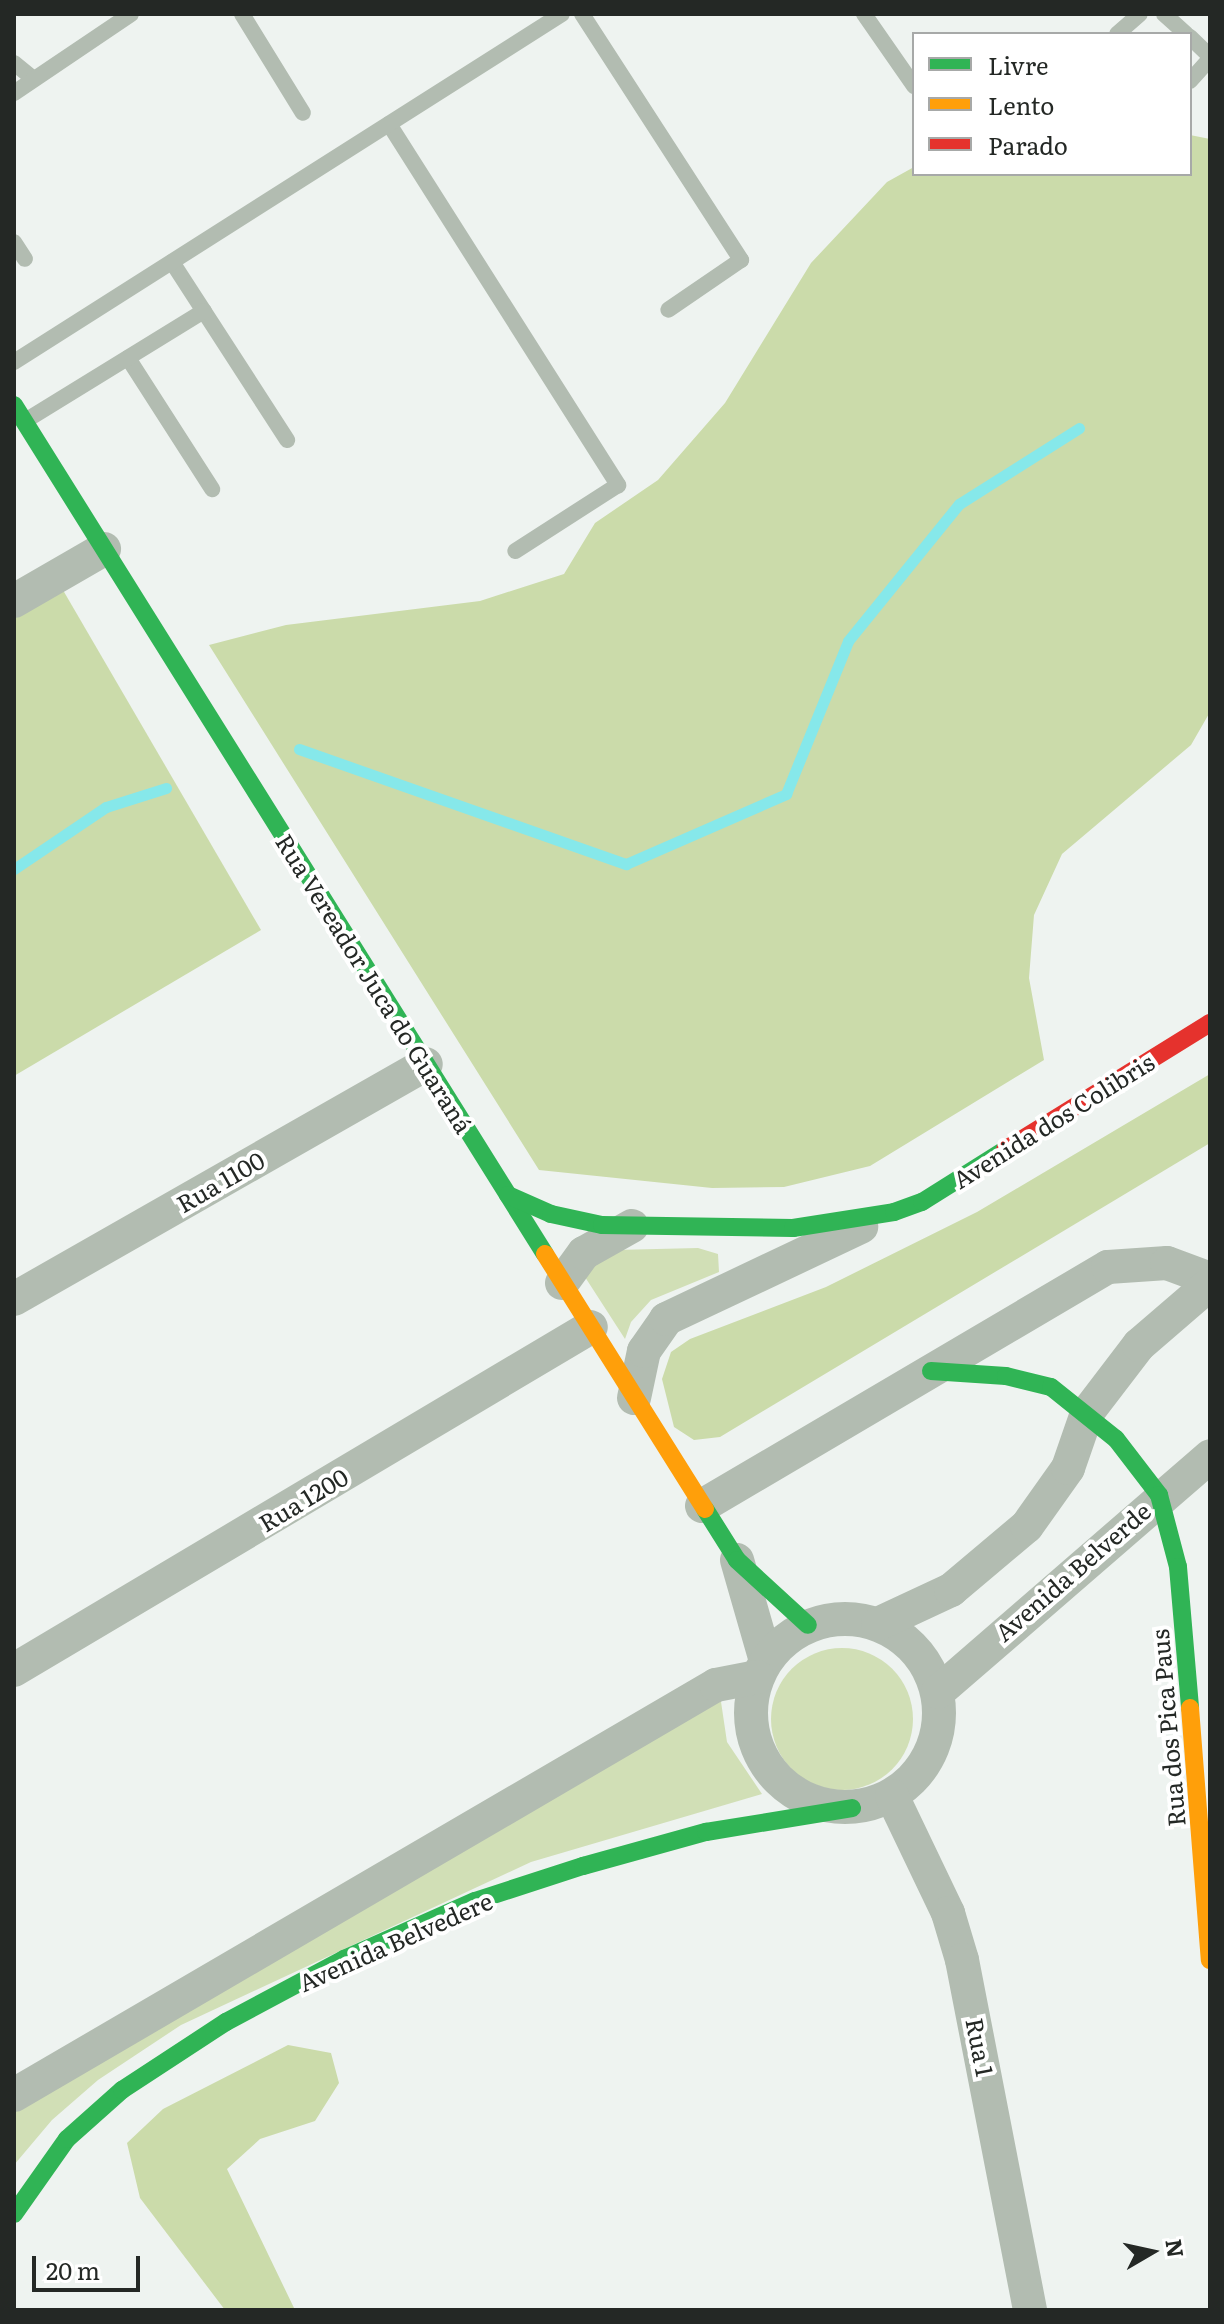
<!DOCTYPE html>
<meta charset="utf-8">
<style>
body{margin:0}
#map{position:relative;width:1224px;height:2324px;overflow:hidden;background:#eef3f0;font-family:Literata,serif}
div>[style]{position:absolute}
.green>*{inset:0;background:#d1dfb6}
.round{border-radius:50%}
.forest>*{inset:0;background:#cbdbaa}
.stream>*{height:11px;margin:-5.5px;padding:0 5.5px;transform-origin:5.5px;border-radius:5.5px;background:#86e8ea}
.lane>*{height:16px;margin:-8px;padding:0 8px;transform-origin:8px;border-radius:8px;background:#b2bcb1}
.street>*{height:34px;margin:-17px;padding:0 17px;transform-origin:17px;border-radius:17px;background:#b2bcb1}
.street>.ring{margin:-17px;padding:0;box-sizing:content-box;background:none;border:34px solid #b2bcb1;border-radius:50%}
.fast>*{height:18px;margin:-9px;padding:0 9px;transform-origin:9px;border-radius:9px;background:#30b455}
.slow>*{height:18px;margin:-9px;padding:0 9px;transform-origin:9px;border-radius:9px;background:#ff9f0a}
.jam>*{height:18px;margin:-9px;padding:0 9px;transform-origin:9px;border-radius:9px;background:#e5322d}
span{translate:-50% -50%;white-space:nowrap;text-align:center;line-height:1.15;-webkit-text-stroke:8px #fff;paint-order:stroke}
.street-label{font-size:24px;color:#242825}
.frame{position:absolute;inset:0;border:16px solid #242825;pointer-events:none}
.legend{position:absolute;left:912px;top:32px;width:280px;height:144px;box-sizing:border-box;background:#fff;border:2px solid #a7a9a8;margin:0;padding:10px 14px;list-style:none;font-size:24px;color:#242825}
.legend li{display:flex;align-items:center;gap:16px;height:40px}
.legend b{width:40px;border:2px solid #a7a9a8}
.north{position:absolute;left:1112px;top:2212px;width:80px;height:80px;-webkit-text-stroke:6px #fff;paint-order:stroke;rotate:81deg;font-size:22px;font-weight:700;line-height:32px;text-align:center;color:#242825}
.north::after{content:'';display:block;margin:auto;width:28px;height:36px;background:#242825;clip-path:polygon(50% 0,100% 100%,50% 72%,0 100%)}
.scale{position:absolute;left:32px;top:2256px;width:108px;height:36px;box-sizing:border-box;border:4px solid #242825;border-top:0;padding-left:10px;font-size:24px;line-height:28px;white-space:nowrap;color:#242825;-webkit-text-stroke:6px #fff;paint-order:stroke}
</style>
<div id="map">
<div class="green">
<div style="clip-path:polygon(698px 1248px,718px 1254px,719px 1272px,651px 1300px,631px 1322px,625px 1339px,585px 1277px,588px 1267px,615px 1250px)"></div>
<div class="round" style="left:771px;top:1648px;width:142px;height:142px"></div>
<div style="clip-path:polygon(720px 1695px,727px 1742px,762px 1794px,531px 1862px,181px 2025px,98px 2080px,52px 2120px,14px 2165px,14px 2111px)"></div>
</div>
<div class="forest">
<div style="clip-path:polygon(1190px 135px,1210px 139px,1210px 712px,1191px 745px,1062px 854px,1034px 915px,1029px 978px,1044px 1060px,870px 1166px,784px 1187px,712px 1188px,539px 1170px,209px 645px,286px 625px,480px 601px,564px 574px,595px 523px,658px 480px,725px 403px,811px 263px,887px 182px,914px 167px,914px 174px,1190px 174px)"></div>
<div style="clip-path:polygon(60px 585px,261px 930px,14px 1076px,14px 612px)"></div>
<div style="clip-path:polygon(1210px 1074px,1210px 1143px,720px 1437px,694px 1440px,674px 1427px,662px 1379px,671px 1352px,690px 1339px,826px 1287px,977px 1212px)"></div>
<div style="clip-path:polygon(288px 2045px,331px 2053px,339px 2083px,315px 2121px,260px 2139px,227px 2169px,295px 2310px,225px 2310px,140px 2198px,127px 2143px,163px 2109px)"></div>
</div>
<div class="stream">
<div style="left:299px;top:749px;width:347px;rotate:19.4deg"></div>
<div style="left:626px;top:864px;width:175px;rotate:-23.6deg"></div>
<div style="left:786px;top:794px;width:165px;rotate:-67.9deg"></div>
<div style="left:848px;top:641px;width:176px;rotate:-51deg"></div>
<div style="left:959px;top:504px;width:142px;rotate:-32.3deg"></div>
<div style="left:14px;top:869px;width:111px;rotate:-34deg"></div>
<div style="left:106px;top:807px;width:63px;rotate:-17.6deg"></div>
</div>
<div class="lane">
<div style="left:242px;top:14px;width:116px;rotate:58.4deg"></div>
<div style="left:582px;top:14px;width:293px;rotate:57.1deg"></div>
<div style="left:741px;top:260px;width:88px;rotate:145.6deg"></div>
<div style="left:864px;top:14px;width:88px;rotate:55.2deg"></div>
<div style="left:1164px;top:14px;width:30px;rotate:42deg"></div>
<div style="left:1117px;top:34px;width:30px;rotate:-41deg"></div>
<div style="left:1190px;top:37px;width:28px;rotate:44deg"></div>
<div style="left:14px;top:63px;width:22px;rotate:39deg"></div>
<div style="left:1190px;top:81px;width:30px;rotate:-48deg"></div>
<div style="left:14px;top:93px;width:141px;rotate:-34deg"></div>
<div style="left:389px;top:124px;width:428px;rotate:57.6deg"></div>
<div style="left:618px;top:485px;width:122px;rotate:147.3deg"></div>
<div style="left:14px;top:242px;width:20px;rotate:57deg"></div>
<div style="left:172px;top:262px;width:212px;rotate:57.1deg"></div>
<div style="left:128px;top:358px;width:156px;rotate:57.3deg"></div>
<div style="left:14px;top:362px;width:649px;rotate:-32.42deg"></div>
<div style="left:25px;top:421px;width:210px;rotate:-31.6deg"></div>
</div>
<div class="street">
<div style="left:14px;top:601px;width:104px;rotate:-30deg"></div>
<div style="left:562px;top:1283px;width:37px;rotate:-54deg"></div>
<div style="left:584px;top:1253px;width:55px;rotate:-29.4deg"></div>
<div style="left:14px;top:1299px;width:474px;rotate:-29.7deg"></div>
<div style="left:634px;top:1398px;width:48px;rotate:-78deg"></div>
<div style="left:644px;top:1351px;width:39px;rotate:-55deg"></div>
<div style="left:666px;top:1319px;width:216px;rotate:-25.3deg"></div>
<div style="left:702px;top:1506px;width:471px;rotate:-30.5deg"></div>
<div style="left:1108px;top:1267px;width:59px;rotate:-3.9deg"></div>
<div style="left:1167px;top:1263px;width:46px;rotate:20.4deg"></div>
<div style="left:737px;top:1560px;width:105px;rotate:74deg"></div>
<div class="ring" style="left:751px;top:1619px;width:154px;height:154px"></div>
<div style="left:878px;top:1624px;width:81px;rotate:-25deg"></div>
<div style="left:951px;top:1590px;width:99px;rotate:-40.1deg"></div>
<div style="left:1027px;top:1526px;width:71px;rotate:-54.7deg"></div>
<div style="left:1068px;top:1468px;width:58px;rotate:-70.9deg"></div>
<div style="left:1087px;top:1413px;width:86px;rotate:-52.6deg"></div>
<div style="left:1139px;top:1345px;width:94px;rotate:-40.7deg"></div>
<div style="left:14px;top:1670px;width:671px;rotate:-30.73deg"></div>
<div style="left:938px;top:1692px;width:360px;rotate:-40.9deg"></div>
<div style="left:892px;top:1796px;width:130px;rotate:64.4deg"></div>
<div style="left:948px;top:1913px;width:49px;rotate:73.4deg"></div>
<div style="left:962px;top:1960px;width:357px;rotate:79deg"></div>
<div style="left:14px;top:2095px;width:813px;rotate:-30.29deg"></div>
<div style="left:716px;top:1685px;width:42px;rotate:-11deg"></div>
</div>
<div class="fast">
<div style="left:14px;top:405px;width:1001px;rotate:57.98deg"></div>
<div style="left:508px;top:1195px;width:47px;rotate:23.8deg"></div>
<div style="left:551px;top:1214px;width:52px;rotate:12.2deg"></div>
<div style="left:602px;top:1225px;width:191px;rotate:0.9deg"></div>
<div style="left:793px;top:1228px;width:102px;rotate:-9deg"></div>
<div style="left:894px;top:1212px;width:30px;rotate:-20deg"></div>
<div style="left:922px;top:1202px;width:98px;rotate:-32.1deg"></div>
<div style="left:931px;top:1371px;width:75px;rotate:3.8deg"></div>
<div style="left:1006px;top:1376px;width:46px;rotate:13.7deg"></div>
<div style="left:1051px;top:1387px;width:83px;rotate:38.7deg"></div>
<div style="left:1116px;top:1439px;width:71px;rotate:52.5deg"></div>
<div style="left:1159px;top:1495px;width:74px;rotate:75.2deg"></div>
<div style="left:1178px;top:1567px;width:142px;rotate:85.1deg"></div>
<div style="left:705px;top:1509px;width:60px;rotate:57.9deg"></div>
<div style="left:737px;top:1560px;width:96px;rotate:42.5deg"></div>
<div style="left:14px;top:2214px;width:92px;rotate:-54.8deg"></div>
<div style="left:67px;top:2139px;width:74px;rotate:-41.7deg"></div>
<div style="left:122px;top:2090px;width:124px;rotate:-33.2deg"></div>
<div style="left:226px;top:2022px;width:134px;rotate:-28.1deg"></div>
<div style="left:344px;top:1959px;width:143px;rotate:-23.9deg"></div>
<div style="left:475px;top:1901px;width:114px;rotate:-18deg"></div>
<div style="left:583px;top:1866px;width:128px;rotate:-15.5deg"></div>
<div style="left:706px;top:1832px;width:148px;rotate:-9.3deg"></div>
</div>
<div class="slow">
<div style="left:545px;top:1254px;width:301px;rotate:57.9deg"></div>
<div style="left:1190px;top:1708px;width:253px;rotate:85.5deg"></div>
</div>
<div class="jam">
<div style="left:1005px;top:1150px;width:241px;rotate:-31.8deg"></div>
</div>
<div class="street-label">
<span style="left:375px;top:983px;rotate:58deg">Rua Vereador Juca do Guaraná</span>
<span style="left:1053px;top:1120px;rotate:-32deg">Avenida dos Colibris</span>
<span style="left:220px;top:1181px;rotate:-30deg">Rua 1100</span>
<span style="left:303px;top:1499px;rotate:-31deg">Rua 1200</span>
<span style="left:1072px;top:1571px;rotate:-41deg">Avenida Belverde</span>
<span style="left:1167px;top:1728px;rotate:-95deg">Rua dos Pica Paus</span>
<span style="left:395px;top:1941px;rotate:-24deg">Avenida Belvedere</span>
<span style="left:981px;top:2047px;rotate:79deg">Rua 1</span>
</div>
<div class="frame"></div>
<ul class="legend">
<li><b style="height:10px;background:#30b455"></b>Livre</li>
<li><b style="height:10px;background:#ff9f0a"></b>Lento</li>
<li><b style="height:10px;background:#e5322d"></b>Parado</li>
</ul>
<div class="north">N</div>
<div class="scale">20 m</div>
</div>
